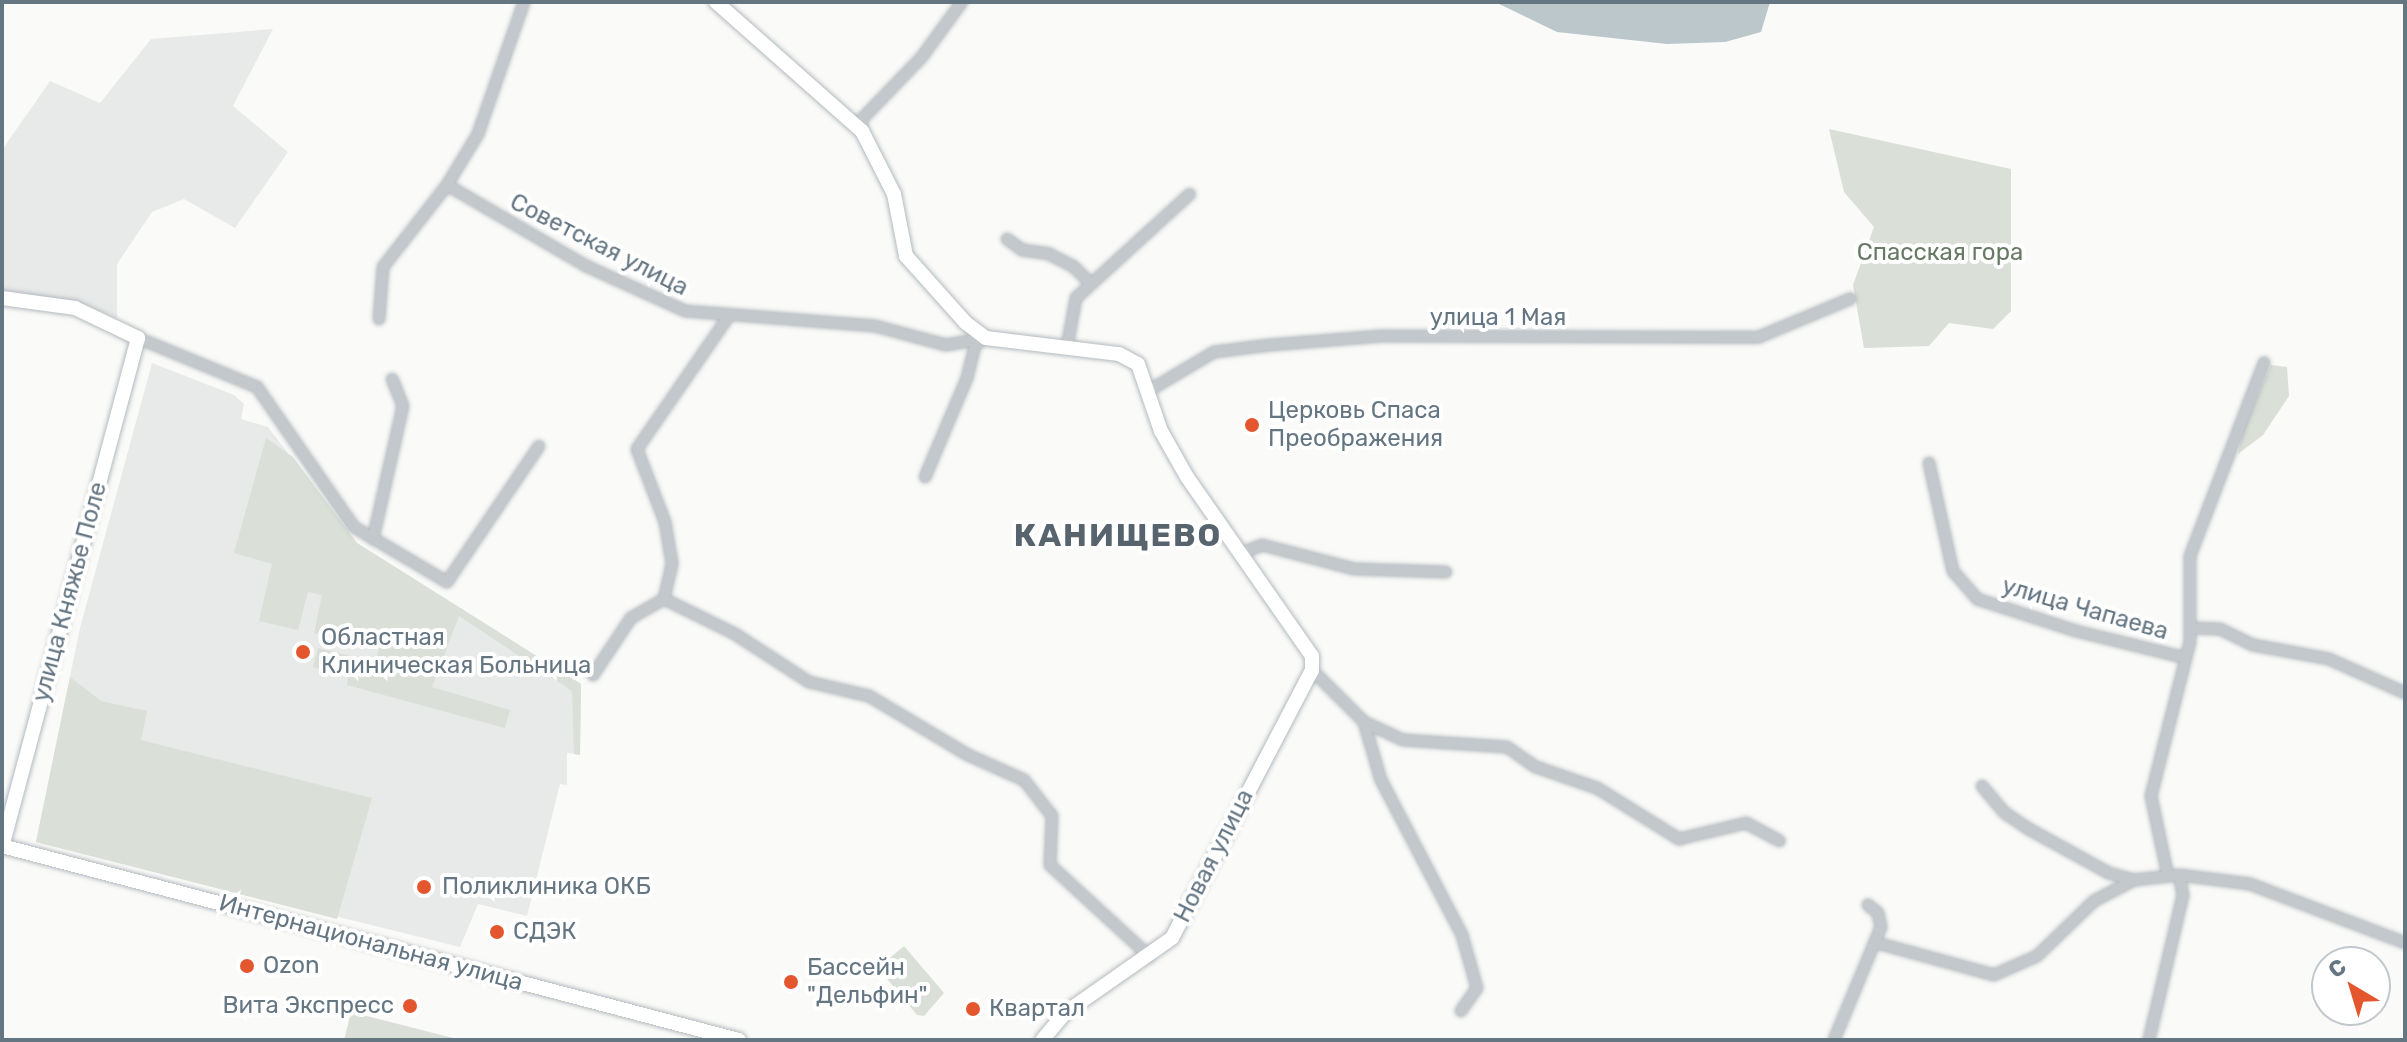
<!DOCTYPE html>
<meta charset="utf-8">
<style>
body{margin:0}
#map{position:relative;width:2407px;height:1042px;overflow:hidden;background:#fafaf8;font-family:Rubik,sans-serif}
div>[style]{position:absolute}
.built>*{inset:0;background:#e8e9e9}
.green>*{inset:0;background:#dadfd7}
.water>*{inset:0;background:#bbc7cb}
.roads{filter:drop-shadow(0 0 2px #b3babf) drop-shadow(0 0 2px #b3babf)}
.street>*{height:10px;margin:-5px;padding:0 5px;transform-origin:5px;border-radius:5px;background:#c3c8cc}
.secondary>*{height:14px;margin:-7px;padding:0 7px;transform-origin:7px;border-radius:7px;background:#fff}
.dots>*{width:22px;height:22px;translate:-50% -50%;box-sizing:border-box;border:4px solid #fff;border-radius:50%}
span{translate:-50% -50%;white-space:nowrap;text-align:center;line-height:1.15;-webkit-text-stroke:8px #fff;paint-order:stroke}
.street-label{font-size:24px;color:#657683}
.park-label{font-size:24px;color:#687a64}
.poi-label{font-size:24px;color:#657683}
.left{translate:0 -50%;text-align:left}
.right{translate:-100% -50%;text-align:right}
.district-label{font-size:32px;color:#57646e;font-weight:700;letter-spacing:2px}
.frame{position:absolute;inset:0;border:4px solid #657683;pointer-events:none}
.north{position:absolute;left:2311px;top:946px;width:80px;height:80px;box-sizing:border-box;background:#fff;border:2px solid #c1c8cd;border-radius:50%;rotate:322deg;font-size:22px;font-weight:700;line-height:32px;text-align:center;color:#657683}
.north::after{content:'';display:block;margin:auto;width:28px;height:36px;background:#e4572e;clip-path:polygon(50% 0,100% 100%,50% 72%,0 100%)}
</style>
<div id="map">
<div class="built">
<div style="clip-path:polygon(273px 29px,233px 106px,288px 152px,235px 228px,184px 199px,152px 212px,117px 264px,117px 318px,81px 303px,2px 293px,2px 150px,50px 81px,100px 103px,151px 39px)"></div>
<div style="clip-path:polygon(152px 363px,234px 395px,244px 404px,241px 419px,268px 427px,357px 543px,581px 684px,580px 755px,567px 753px,567px 785px,560px 784px,527px 916px,478px 904px,460px 947px,36px 842px,80px 628px)"></div>
</div>
<div class="green">
<div style="clip-path:polygon(1829px 129px,2011px 169px,2011px 311px,1993px 329px,1949px 323px,1929px 346px,1864px 348px,1853px 285px,1874px 227px,1844px 192px)"></div>
<div style="clip-path:polygon(2271px 365px,2287px 367px,2289px 396px,2263px 435px,2238px 454px,2243px 430px)"></div>
<div style="clip-path:polygon(266px 438px,293px 457px,357px 543px,581px 684px,580px 755px,574px 754px,572px 691px,459px 616px,432px 687px,510px 710px,505px 728px,347px 685px,348px 676px,313px 667px,318px 648px,375px 662px,379px 649px,314px 633px,322px 595px,308px 592px,298px 630px,259px 621px,272px 564px,234px 553px)"></div>
<div style="clip-path:polygon(70px 677px,101px 701px,147px 711px,141px 740px,372px 798px,337px 919px,36px 842px)"></div>
<div style="clip-path:polygon(904px 946px,944px 993px,924px 1016px,917px 1015px,878px 968px)"></div>
<div style="clip-path:polygon(351px 1012px,461px 1040px,344px 1040px)"></div>
</div>
<div class="water">
<div style="clip-path:polygon(1495px 2px,1770px 2px,1761px 32px,1725px 42px,1667px 44px,1557px 32px)"></div>
</div>
<div class="roads">
<div class="street">
<div style="left:862px;top:131px;width:12px;rotate:-90deg"></div>
<div style="left:862px;top:119px;width:85px;rotate:-46deg"></div>
<div style="left:921px;top:58px;width:69px;rotate:-53.8deg"></div>
<div style="left:447px;top:185px;width:161px;rotate:30.2deg"></div>
<div style="left:586px;top:266px;width:109px;rotate:24.4deg"></div>
<div style="left:685px;top:311px;width:191px;rotate:4.5deg"></div>
<div style="left:875px;top:326px;width:73px;rotate:15deg"></div>
<div style="left:946px;top:345px;width:41px;rotate:-9.9deg"></div>
<div style="left:1007px;top:239px;width:19px;rotate:36deg"></div>
<div style="left:1022px;top:250px;width:27px;rotate:8deg"></div>
<div style="left:1049px;top:254px;width:28px;rotate:27deg"></div>
<div style="left:1074px;top:267px;width:21px;rotate:45deg"></div>
<div style="left:379px;top:319px;width:52px;rotate:-85.6deg"></div>
<div style="left:383px;top:267px;width:104px;rotate:-52deg"></div>
<div style="left:447px;top:185px;width:60px;rotate:-58.7deg"></div>
<div style="left:478px;top:134px;width:140px;rotate:-70.8deg"></div>
<div style="left:138px;top:338px;width:129px;rotate:22.4deg"></div>
<div style="left:257px;top:387px;width:170px;rotate:55.3deg"></div>
<div style="left:354px;top:527px;width:108px;rotate:30.6deg"></div>
<div style="left:447px;top:582px;width:164px;rotate:-55.9deg"></div>
<div style="left:1067px;top:347px;width:50px;rotate:-79.6deg"></div>
<div style="left:1076px;top:298px;width:154px;rotate:-42.4deg"></div>
<div style="left:1150px;top:390px;width:74px;rotate:-30.7deg"></div>
<div style="left:1214px;top:352px;width:56px;rotate:-7.1deg"></div>
<div style="left:1270px;top:345px;width:112px;rotate:-4.6deg"></div>
<div style="left:1382px;top:336px;width:377px;rotate:0.2deg"></div>
<div style="left:1759px;top:337px;width:99px;rotate:-22.7deg"></div>
<div style="left:1929px;top:463px;width:111px;rotate:77.5deg"></div>
<div style="left:1953px;top:571px;width:37px;rotate:49deg"></div>
<div style="left:1977px;top:599px;width:104px;rotate:17.9deg"></div>
<div style="left:2076px;top:631px;width:113px;rotate:13.8deg"></div>
<div style="left:925px;top:477px;width:108px;rotate:-67deg"></div>
<div style="left:967px;top:378px;width:34px;rotate:-76deg"></div>
<div style="left:975px;top:345px;width:11px;rotate:-34deg"></div>
<div style="left:373px;top:539px;width:136px;rotate:-77.3deg"></div>
<div style="left:403px;top:406px;width:29px;rotate:-112deg"></div>
<div style="left:1239px;top:554px;width:25px;rotate:-21deg"></div>
<div style="left:1262px;top:545px;width:96px;rotate:14.5deg"></div>
<div style="left:1355px;top:569px;width:91px;rotate:1.9deg"></div>
<div style="left:664px;top:599px;width:79px;rotate:26.2deg"></div>
<div style="left:735px;top:634px;width:88px;rotate:33deg"></div>
<div style="left:809px;top:682px;width:62px;rotate:13.1deg"></div>
<div style="left:869px;top:696px;width:115px;rotate:30.8deg"></div>
<div style="left:968px;top:755px;width:61px;rotate:24.1deg"></div>
<div style="left:1024px;top:780px;width:46px;rotate:52.1deg"></div>
<div style="left:1052px;top:816px;width:49px;rotate:92.3deg"></div>
<div style="left:1050px;top:865px;width:136px;rotate:42.6deg"></div>
<div style="left:2190px;top:628px;width:30px;rotate:2deg"></div>
<div style="left:2220px;top:629px;width:37px;rotate:26deg"></div>
<div style="left:2253px;top:645px;width:77px;rotate:10.4deg"></div>
<div style="left:2329px;top:659px;width:83px;rotate:24.1deg"></div>
<div style="left:1312px;top:670px;width:74px;rotate:45deg"></div>
<div style="left:1364px;top:722px;width:60px;rotate:73.7deg"></div>
<div style="left:1381px;top:780px;width:175px;rotate:62.4deg"></div>
<div style="left:1462px;top:935px;width:55px;rotate:74.2deg"></div>
<div style="left:1477px;top:988px;width:28px;rotate:125deg"></div>
<div style="left:593px;top:675px;width:69px;rotate:-56.3deg"></div>
<div style="left:631px;top:618px;width:38px;rotate:-30deg"></div>
<div style="left:664px;top:599px;width:37px;rotate:-77deg"></div>
<div style="left:672px;top:563px;width:42px;rotate:-99.7deg"></div>
<div style="left:665px;top:522px;width:78px;rotate:-111deg"></div>
<div style="left:637px;top:449px;width:160px;rotate:-55.4deg"></div>
<div style="left:1364px;top:722px;width:43px;rotate:24.8deg"></div>
<div style="left:1403px;top:740px;width:104px;rotate:3.9deg"></div>
<div style="left:1507px;top:747px;width:35px;rotate:35deg"></div>
<div style="left:1536px;top:767px;width:65px;rotate:19deg"></div>
<div style="left:1597px;top:788px;width:97px;rotate:31.9deg"></div>
<div style="left:1679px;top:839px;width:69px;rotate:-13.4deg"></div>
<div style="left:1746px;top:823px;width:38px;rotate:28deg"></div>
<div style="left:1982px;top:786px;width:35px;rotate:50deg"></div>
<div style="left:2005px;top:813px;width:27px;rotate:34deg"></div>
<div style="left:2027px;top:828px;width:94px;rotate:28.8deg"></div>
<div style="left:2109px;top:873px;width:26px;rotate:16deg"></div>
<div style="left:2168px;top:876px;width:82px;rotate:-102deg"></div>
<div style="left:2151px;top:796px;width:159px;rotate:-75.8deg"></div>
<div style="left:2190px;top:642px;width:86px;rotate:-90deg"></div>
<div style="left:2190px;top:556px;width:207px;rotate:-69deg"></div>
<div style="left:1877px;top:943px;width:121px;rotate:15.3deg"></div>
<div style="left:1994px;top:975px;width:47px;rotate:-23.8deg"></div>
<div style="left:2037px;top:956px;width:79px;rotate:-44deg"></div>
<div style="left:2094px;top:901px;width:45px;rotate:-27.7deg"></div>
<div style="left:2134px;top:880px;width:45px;rotate:-6.3deg"></div>
<div style="left:2179px;top:875px;width:72px;rotate:7.2deg"></div>
<div style="left:2250px;top:884px;width:166px;rotate:20.8deg"></div>
<div style="left:1834px;top:1040px;width:122px;rotate:-67.4deg"></div>
<div style="left:1881px;top:927px;width:14px;rotate:-102deg"></div>
<div style="left:1878px;top:913px;width:13px;rotate:-141deg"></div>
<div style="left:2149px;top:1040px;width:149px;rotate:-76.8deg"></div>
<div style="left:2183px;top:895px;width:20px;rotate:-101deg"></div>
</div>
<div class="secondary">
<div style="left:716px;top:2px;width:195px;rotate:41.5deg"></div>
<div style="left:862px;top:131px;width:71px;rotate:63.1deg"></div>
<div style="left:894px;top:194px;width:63px;rotate:79deg"></div>
<div style="left:906px;top:256px;width:90px;rotate:48.2deg"></div>
<div style="left:966px;top:323px;width:25px;rotate:37deg"></div>
<div style="left:986px;top:338px;width:134px;rotate:6.9deg"></div>
<div style="left:1119px;top:354px;width:21px;rotate:28deg"></div>
<div style="left:1138px;top:364px;width:71px;rotate:71.1deg"></div>
<div style="left:1161px;top:431px;width:53px;rotate:60.5deg"></div>
<div style="left:1187px;top:477px;width:218px;rotate:55.1deg"></div>
<div style="left:1312px;top:656px;width:14px;rotate:90deg"></div>
<div style="left:1312px;top:670px;width:302px;rotate:117.6deg"></div>
<div style="left:1172px;top:938px;width:131px;rotate:145deg"></div>
<div style="left:1065px;top:1013px;width:35px;rotate:130deg"></div>
<div style="left:2px;top:298px;width:74px;rotate:7.8deg"></div>
<div style="left:75px;top:308px;width:70px;rotate:25.5deg"></div>
<div style="left:138px;top:338px;width:527px;rotate:104.96deg"></div>
<div style="left:2px;top:846px;width:762px;rotate:14.75deg"></div>
</div>
</div>
<div class="dots">
<div style="left:1252px;top:425px;background:#e4572e"></div>
<div style="left:303px;top:652px;background:#e4572e"></div>
<div style="left:424px;top:887px;background:#e4572e"></div>
<div style="left:497px;top:932px;background:#e4572e"></div>
<div style="left:247px;top:966px;background:#e4572e"></div>
<div style="left:791px;top:982px;background:#e4572e"></div>
<div style="left:410px;top:1006px;background:#e4572e"></div>
<div style="left:973px;top:1009px;background:#e4572e"></div>
</div>
<div class="street-label">
<span style="left:599px;top:245px;rotate:27deg">Советская улица</span>
<span style="left:1498px;top:318px">улица 1 Мая</span>
<span style="left:70px;top:592px;rotate:-75deg">улица Княжье Поле</span>
<span style="left:2085px;top:609px;rotate:16deg">улица Чапаева</span>
<span style="left:1214px;top:856px;rotate:-63deg">Новая улица</span>
<span style="left:371px;top:943px;rotate:15deg">Интернациональная улица</span>
</div>
<div class="park-label">
<span style="left:1940px;top:253px">Спасская гора</span>
</div>
<div class="poi-label">
<span class="left" style="left:1268px;top:425px">Церковь Спаса<br>Преображения</span>
<span class="left" style="left:321px;top:652px">Областная<br>Клиническая Больница</span>
<span class="left" style="left:442px;top:887px">Поликлиника ОКБ</span>
<span class="left" style="left:513px;top:932px">СДЭК</span>
<span class="left" style="left:263px;top:966px">Ozon</span>
<span class="left" style="left:807px;top:982px">Бассейн<br>"Дельфин"</span>
<span class="right" style="left:394px;top:1006px">Вита Экспресс</span>
<span class="left" style="left:989px;top:1009px">Квартал</span>
</div>
<div class="district-label">
<span style="left:1118px;top:535px">КАНИЩЕВО</span>
</div>
<div class="frame"></div>
<div class="north">С</div>
</div>
